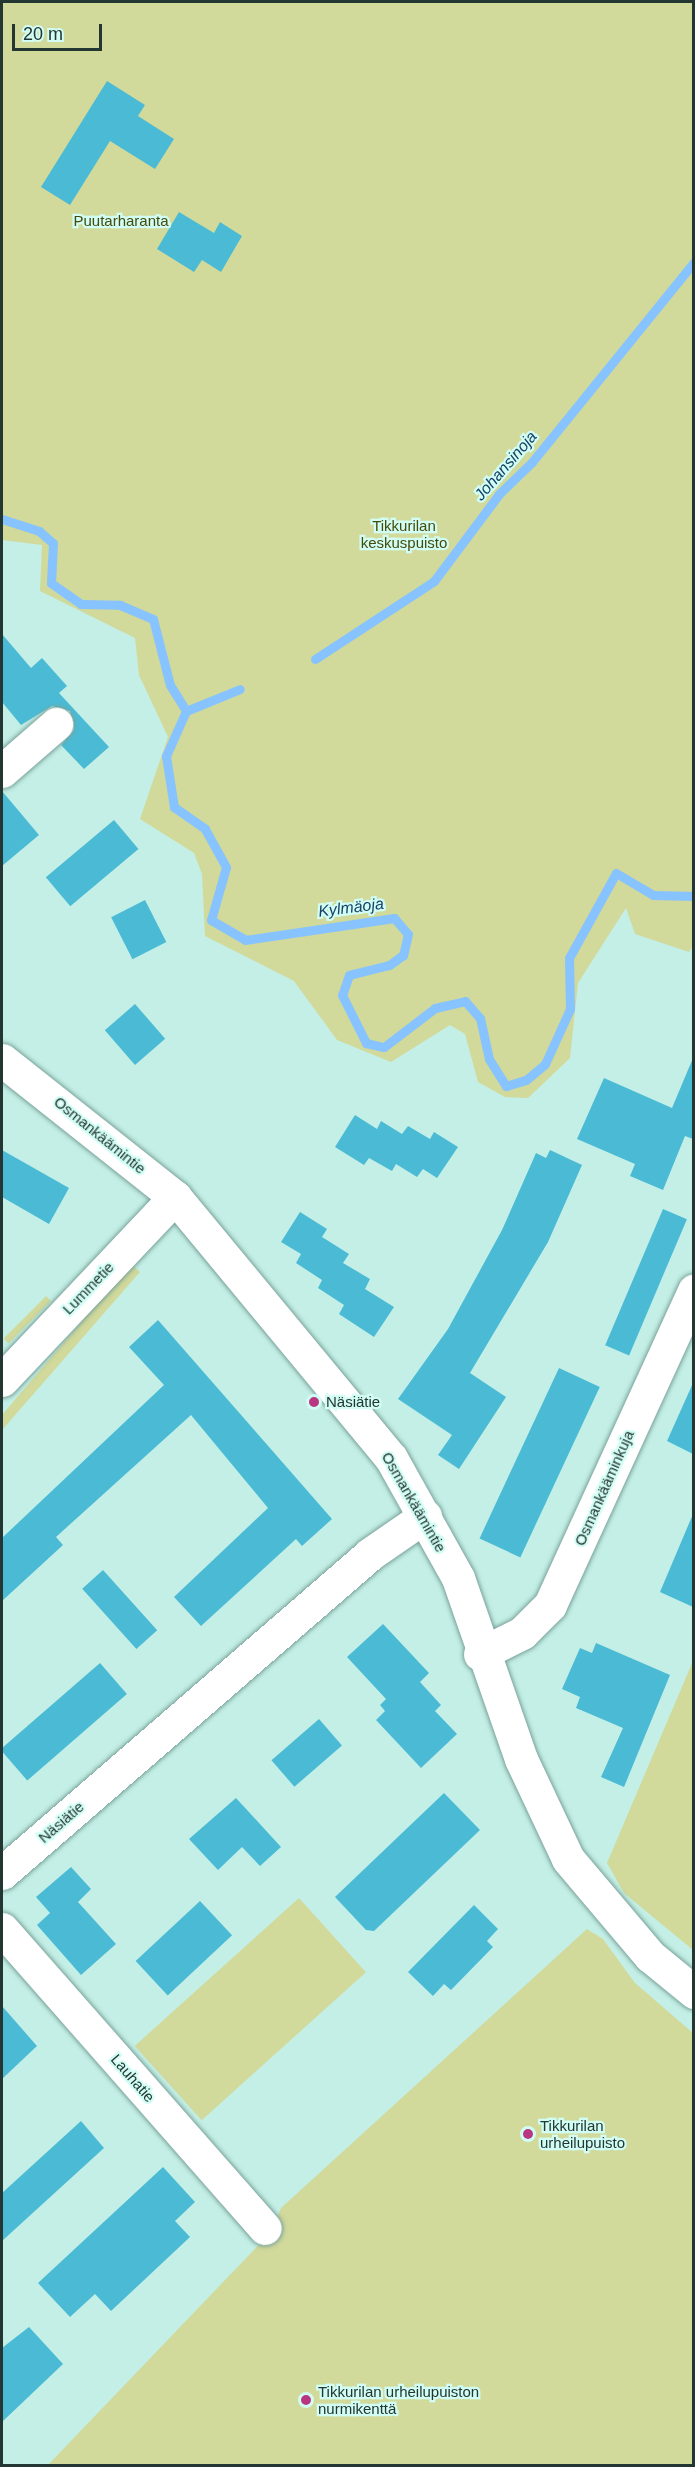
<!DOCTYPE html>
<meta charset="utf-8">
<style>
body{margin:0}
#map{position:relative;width:695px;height:2467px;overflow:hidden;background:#c4efe6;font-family:Arial,sans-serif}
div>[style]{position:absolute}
.green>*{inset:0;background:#d1d99b;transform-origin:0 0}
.stream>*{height:9px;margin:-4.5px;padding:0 4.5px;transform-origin:4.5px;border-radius:4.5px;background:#86c3ff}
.building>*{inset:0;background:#4bbbd5;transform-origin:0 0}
.roads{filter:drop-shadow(0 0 2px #79a29a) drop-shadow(0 0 2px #79a29a)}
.minor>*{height:33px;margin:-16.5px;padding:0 16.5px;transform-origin:16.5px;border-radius:16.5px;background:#fff}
.dots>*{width:16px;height:16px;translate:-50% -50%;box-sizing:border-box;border:3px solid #d1fdf4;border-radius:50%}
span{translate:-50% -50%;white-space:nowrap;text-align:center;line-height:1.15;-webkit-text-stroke:4.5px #d1fdf4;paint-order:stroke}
.park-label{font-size:15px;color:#464b0b}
.street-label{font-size:15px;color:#243632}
.poi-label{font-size:15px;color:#243632}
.left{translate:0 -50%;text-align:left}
.water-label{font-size:16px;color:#164168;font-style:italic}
.frame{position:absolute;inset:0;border:3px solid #243632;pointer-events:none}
.scale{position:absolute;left:12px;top:24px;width:90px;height:27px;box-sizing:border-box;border:3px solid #243632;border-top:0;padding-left:8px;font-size:18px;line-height:21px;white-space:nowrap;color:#243632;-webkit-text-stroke:4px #d1fdf4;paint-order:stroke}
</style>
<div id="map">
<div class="green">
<div style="clip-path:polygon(2px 2px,693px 2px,693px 946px,689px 952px,635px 934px,626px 908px,578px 983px,570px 1058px,528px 1098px,505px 1097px,478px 1082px,465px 1034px,450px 1025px,391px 1062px,337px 1040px,294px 981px,205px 936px,202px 874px,194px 853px,140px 819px,168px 737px,139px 675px,135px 638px,40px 591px,42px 545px,2px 540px)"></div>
<div style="clip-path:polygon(131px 1264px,140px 1272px,2px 1430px,2px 1415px)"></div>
<div style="left:46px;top:1296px;width:7px;height:60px;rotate:45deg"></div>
<div style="clip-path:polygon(693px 1661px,693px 1950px,624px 1893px,607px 1863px)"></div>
<div style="left:299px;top:1898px;width:100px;height:221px;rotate:48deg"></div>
<div style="clip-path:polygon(587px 1929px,603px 1939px,635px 1983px,693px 2033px,693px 2465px,47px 2466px,271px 2232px,281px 2208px)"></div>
</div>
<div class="stream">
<div style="left:2px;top:519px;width:39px;rotate:18deg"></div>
<div style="left:39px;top:531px;width:18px;rotate:41deg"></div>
<div style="left:53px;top:543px;width:40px;rotate:92.9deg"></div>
<div style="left:51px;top:583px;width:37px;rotate:35deg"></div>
<div style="left:81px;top:604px;width:39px;rotate:1deg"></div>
<div style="left:120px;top:605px;width:36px;rotate:23deg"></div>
<div style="left:153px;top:619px;width:68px;rotate:75.6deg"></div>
<div style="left:170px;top:685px;width:31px;rotate:58deg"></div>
<div style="left:186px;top:711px;width:49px;rotate:114deg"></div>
<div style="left:166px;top:756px;width:52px;rotate:81.1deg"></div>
<div style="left:174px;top:807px;width:38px;rotate:35deg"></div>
<div style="left:205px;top:829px;width:43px;rotate:61.1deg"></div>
<div style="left:226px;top:867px;width:55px;rotate:105.8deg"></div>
<div style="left:211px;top:920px;width:39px;rotate:30deg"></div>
<div style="left:245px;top:940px;width:151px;rotate:-8.4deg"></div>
<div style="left:394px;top:918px;width:21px;rotate:49deg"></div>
<div style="left:408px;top:934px;width:22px;rotate:103deg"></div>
<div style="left:403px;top:955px;width:17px;rotate:144deg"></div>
<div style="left:389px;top:965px;width:41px;rotate:166deg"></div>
<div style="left:349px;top:975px;width:21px;rotate:109deg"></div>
<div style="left:342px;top:995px;width:54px;rotate:63.4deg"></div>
<div style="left:366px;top:1043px;width:18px;rotate:13deg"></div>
<div style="left:384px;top:1047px;width:64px;rotate:-37.4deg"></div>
<div style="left:435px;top:1008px;width:31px;rotate:-13deg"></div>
<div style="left:465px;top:1001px;width:23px;rotate:49deg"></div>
<div style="left:480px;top:1018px;width:42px;rotate:77.6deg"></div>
<div style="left:489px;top:1059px;width:32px;rotate:58deg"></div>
<div style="left:506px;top:1086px;width:21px;rotate:-17deg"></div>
<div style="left:526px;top:1080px;width:25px;rotate:-40deg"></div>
<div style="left:545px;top:1064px;width:60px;rotate:-65.6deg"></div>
<div style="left:570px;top:1009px;width:51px;rotate:-91.1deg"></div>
<div style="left:569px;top:958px;width:97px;rotate:-61.1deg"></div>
<div style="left:616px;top:873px;width:43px;rotate:30.7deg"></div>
<div style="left:653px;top:895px;width:41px;rotate:1.4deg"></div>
<div style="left:315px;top:659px;width:142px;rotate:-33.2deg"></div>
<div style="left:434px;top:581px;width:109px;rotate:-53.2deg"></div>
<div style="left:499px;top:494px;width:46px;rotate:-44.1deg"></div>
<div style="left:532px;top:462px;width:257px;rotate:-51deg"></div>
<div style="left:186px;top:711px;width:58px;rotate:-22.2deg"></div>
</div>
<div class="building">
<div style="clip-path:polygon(107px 81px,145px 105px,138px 116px,174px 139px,155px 169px,110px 141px,70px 205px,41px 187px)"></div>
<div style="clip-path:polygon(179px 212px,214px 233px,220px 222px,242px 236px,221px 272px,202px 260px,194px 272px,157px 249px)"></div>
<div style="clip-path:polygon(2px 634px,31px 668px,42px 658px,67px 686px,59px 693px,109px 747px,84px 769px,61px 745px,74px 730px,70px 711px,52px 706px,21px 725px,2px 702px)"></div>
<div style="clip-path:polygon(2px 791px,39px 835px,2px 866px)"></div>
<div style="left:114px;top:820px;width:38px;height:89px;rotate:50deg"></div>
<div style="left:145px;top:900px;width:47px;height:38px;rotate:63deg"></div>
<div style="left:135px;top:1004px;width:46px;height:40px;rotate:49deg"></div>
<div style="clip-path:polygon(693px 1058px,693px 1139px,685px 1136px,663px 1190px,630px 1176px,635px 1164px,577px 1139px,604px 1078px,672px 1108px)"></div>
<div style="clip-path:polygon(355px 1115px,377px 1129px,381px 1121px,402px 1134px,408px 1126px,430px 1139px,434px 1132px,458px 1147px,437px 1178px,423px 1169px,417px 1177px,396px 1164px,392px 1171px,369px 1158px,364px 1165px,335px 1147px)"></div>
<div style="clip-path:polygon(2px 1150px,69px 1188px,49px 1224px,2px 1197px)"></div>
<div style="clip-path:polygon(550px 1150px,582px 1165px,548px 1242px,470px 1373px,506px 1397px,459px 1469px,438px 1455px,452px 1435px,398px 1399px,448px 1329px,502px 1230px,536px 1153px,546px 1158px)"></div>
<div style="left:663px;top:1209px;width:26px;height:148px;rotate:23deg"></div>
<div style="clip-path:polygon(300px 1212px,327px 1229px,322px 1237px,349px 1254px,343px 1263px,370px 1279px,365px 1289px,394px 1307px,374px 1337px,339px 1314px,344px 1305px,318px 1288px,322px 1280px,296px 1263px,301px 1254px,281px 1242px)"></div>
<div style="clip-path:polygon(158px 1320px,332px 1519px,302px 1546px,296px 1539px,201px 1626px,174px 1597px,268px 1508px,191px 1415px,56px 1537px,63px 1545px,2px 1601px,2px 1538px,164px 1385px,129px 1347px)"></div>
<div style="left:559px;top:1368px;width:45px;height:188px;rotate:25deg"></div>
<div style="clip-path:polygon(693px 1383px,693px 1454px,667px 1441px)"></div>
<div style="clip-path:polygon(693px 1514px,693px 1607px,660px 1592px)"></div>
<div style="left:103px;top:1570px;width:81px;height:28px;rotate:48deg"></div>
<div style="clip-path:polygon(383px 1624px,429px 1673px,420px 1682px,441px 1705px,435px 1711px,457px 1734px,421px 1768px,376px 1720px,385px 1711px,380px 1705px,386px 1699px,347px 1657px)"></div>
<div style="clip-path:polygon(596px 1643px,670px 1675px,624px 1787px,601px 1777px,623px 1728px,576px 1708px,580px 1697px,562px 1689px,580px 1648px,592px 1653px)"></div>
<div style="left:100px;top:1663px;width:41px;height:132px;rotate:49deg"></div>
<div style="left:319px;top:1719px;width:35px;height:63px;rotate:49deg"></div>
<div style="clip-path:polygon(444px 1793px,480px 1830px,374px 1931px,366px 1930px,335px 1897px)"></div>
<div style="clip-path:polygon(236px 1798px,281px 1847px,260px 1866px,242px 1847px,218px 1870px,189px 1839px)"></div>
<div style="clip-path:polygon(71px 1867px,91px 1889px,78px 1902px,116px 1944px,81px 1975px,37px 1925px,50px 1913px,36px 1897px)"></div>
<div style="left:200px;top:1901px;width:47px;height:88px;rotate:47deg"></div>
<div style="clip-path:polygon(474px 1905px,498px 1929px,487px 1941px,493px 1947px,451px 1990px,444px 1984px,433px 1996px,408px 1972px)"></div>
<div style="clip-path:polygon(2px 2006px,37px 2046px,2px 2079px)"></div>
<div style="clip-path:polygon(81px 2121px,104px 2148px,2px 2241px,2px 2193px)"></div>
<div style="clip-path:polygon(163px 2167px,195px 2202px,175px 2221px,190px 2237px,111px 2311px,95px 2294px,70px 2317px,38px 2283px)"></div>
<div style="clip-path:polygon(29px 2327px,63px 2364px,2px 2422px,2px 2348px)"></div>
</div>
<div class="roads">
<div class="minor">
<div style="left:2px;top:771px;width:72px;rotate:-41deg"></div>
<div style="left:2px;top:1060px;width:221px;rotate:38.4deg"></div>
<div style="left:175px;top:1197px;width:339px;rotate:50.4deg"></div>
<div style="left:391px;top:1458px;width:137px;rotate:60.8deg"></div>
<div style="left:458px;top:1578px;width:192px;rotate:70.8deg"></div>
<div style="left:521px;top:1759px;width:110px;rotate:64.8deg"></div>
<div style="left:568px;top:1859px;width:127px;rotate:49.8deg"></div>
<div style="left:650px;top:1956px;width:57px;rotate:39.3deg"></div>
<div style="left:2px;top:1380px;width:252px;rotate:-46.6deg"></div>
<div style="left:480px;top:1654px;width:47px;rotate:-26.6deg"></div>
<div style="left:522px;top:1633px;width:40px;rotate:-45deg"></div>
<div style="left:550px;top:1605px;width:346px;rotate:-65.4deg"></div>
<div style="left:2px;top:1873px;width:487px;rotate:-40.9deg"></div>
<div style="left:370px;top:1554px;width:67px;rotate:-34.6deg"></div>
<div style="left:2px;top:1929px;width:398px;rotate:48.7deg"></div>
</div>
</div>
<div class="dots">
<div style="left:314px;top:1402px;background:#b93780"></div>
<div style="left:528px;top:2134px;background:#b93780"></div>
<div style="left:306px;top:2400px;background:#b93780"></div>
</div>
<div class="park-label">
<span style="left:121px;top:221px">Puutarharanta</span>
<span style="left:404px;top:534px">Tikkurilan<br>keskuspuisto</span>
</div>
<div class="street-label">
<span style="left:100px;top:1135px;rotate:39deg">Osmankäämintie</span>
<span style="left:88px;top:1288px;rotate:-46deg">Lummetie</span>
<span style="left:604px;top:1488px;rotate:-66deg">Osmankääminkuja</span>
<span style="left:414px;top:1502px;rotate:60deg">Osmankäämintie</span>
<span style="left:61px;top:1822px;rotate:-41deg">Näsiätie</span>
<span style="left:133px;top:2078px;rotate:49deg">Lauhatie</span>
</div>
<div class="poi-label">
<span class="left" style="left:326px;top:1402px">Näsiätie</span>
<span class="left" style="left:540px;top:2134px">Tikkurilan<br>urheilupuisto</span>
<span class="left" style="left:318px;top:2400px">Tikkurilan urheilupuiston<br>nurmikenttä</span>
</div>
<div class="water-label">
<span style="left:506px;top:466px;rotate:-49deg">Johansinoja</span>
<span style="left:351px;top:908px;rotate:-7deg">Kylmäoja</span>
</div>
<div class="frame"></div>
<div class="scale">20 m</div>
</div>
